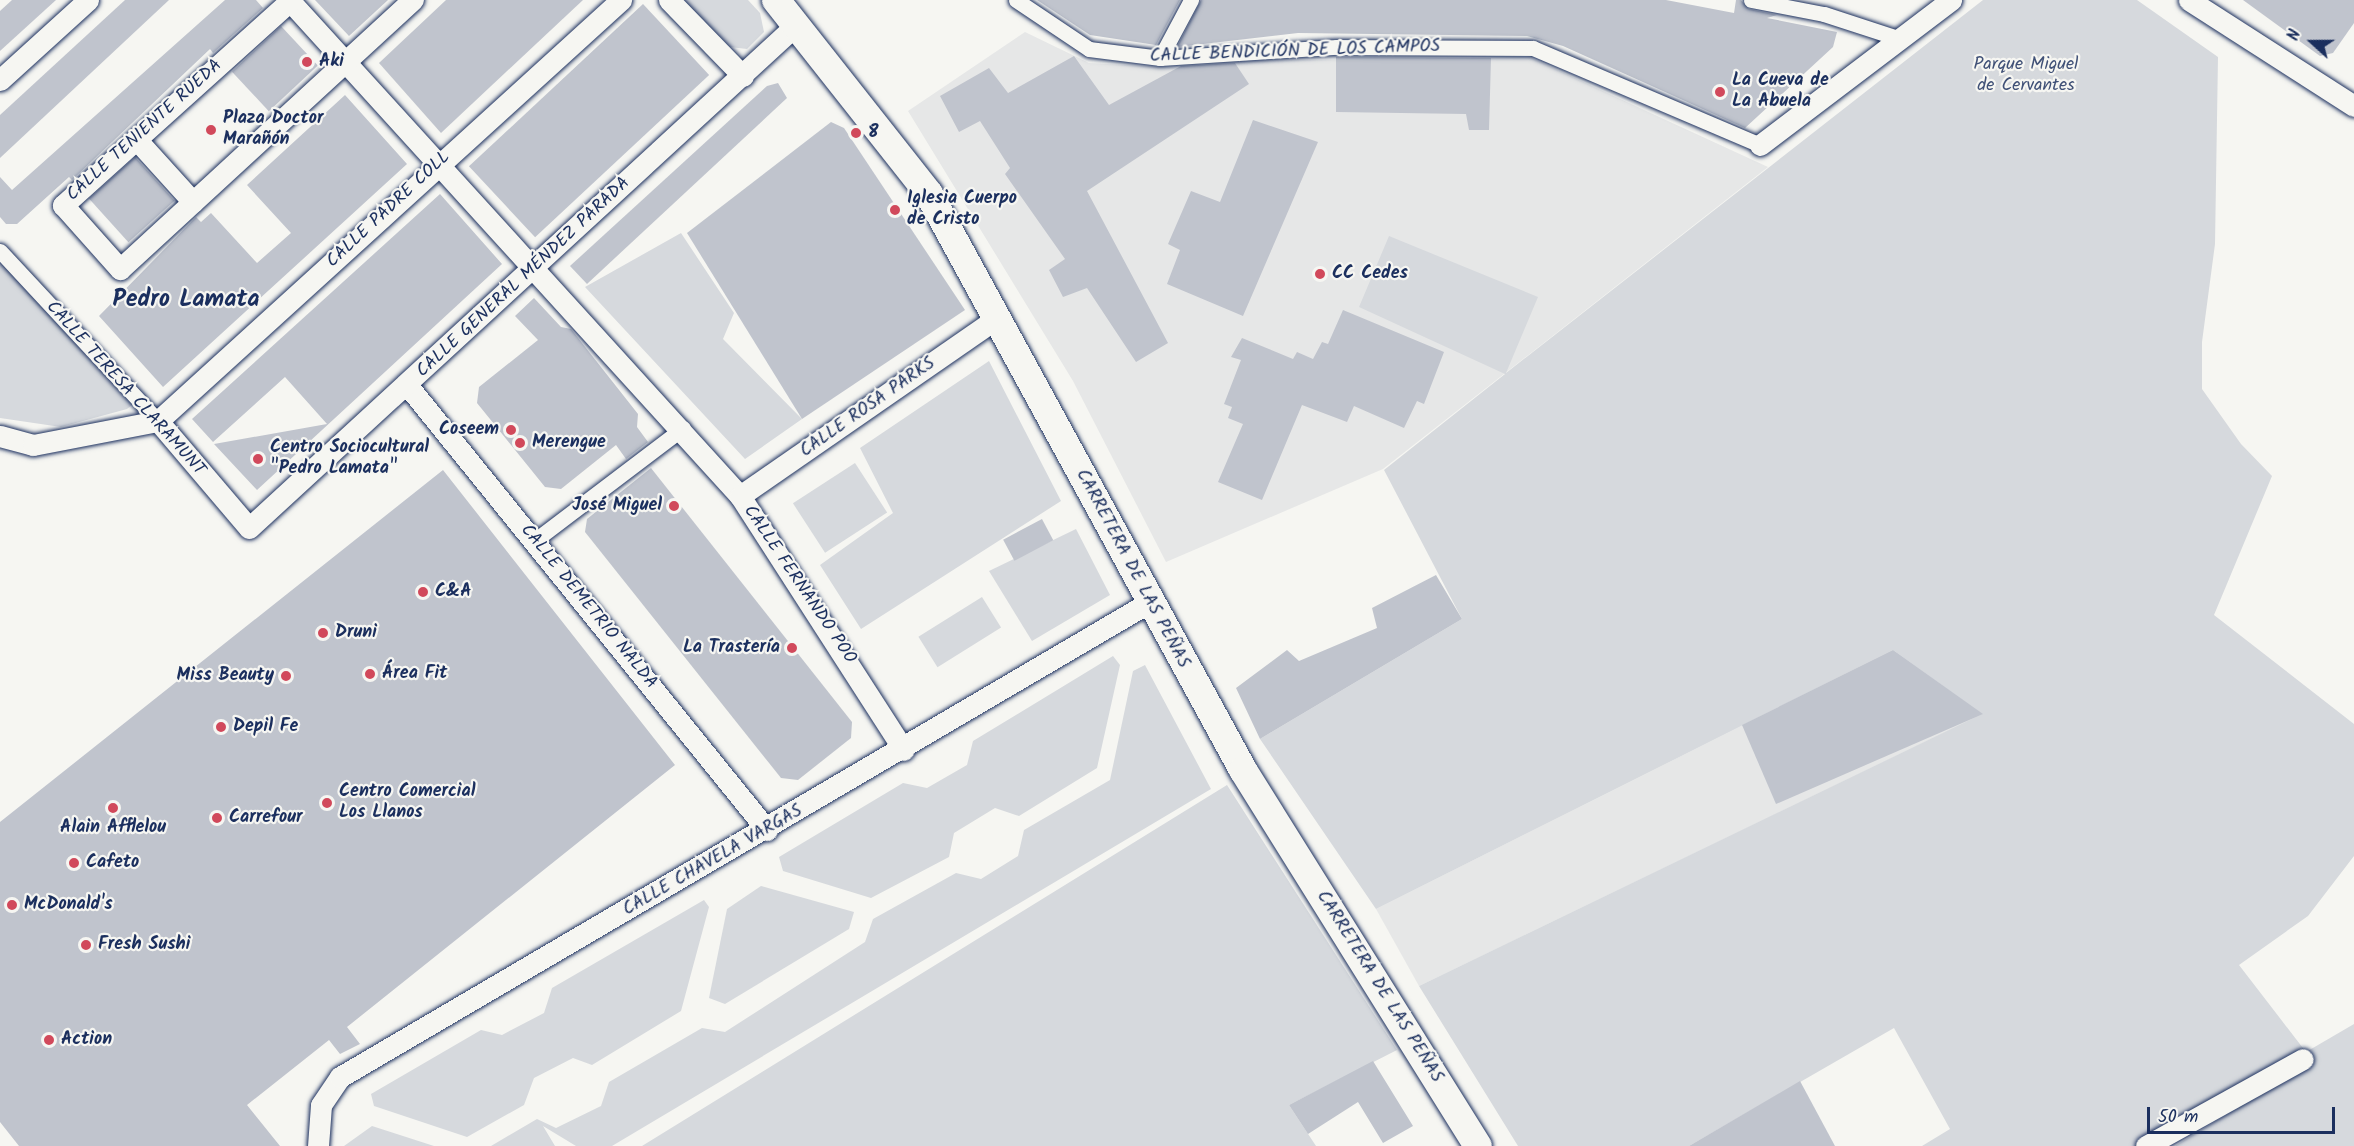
<!DOCTYPE html>
<meta charset="utf-8">
<style>
body{margin:0}
#map{position:relative;width:2354px;height:1146px;overflow:hidden;background:#f6f6f2;font-family:Kalam,sans-serif}
div>[style]{position:absolute}
.built>*{inset:0;background:#e6e7e7}
.green>*{inset:0;background:#d6d9dd;transform-origin:0 0}
.building>*{inset:0;background:#c0c4cd;transform-origin:0 0}
.roads{filter:drop-shadow(0 0 2px #1b2f5e) drop-shadow(0 0 2px #1b2f5e)}
.pedestrian>*{height:15px;margin:-7.5px;padding:0 7.5px;transform-origin:7.5px;border-radius:7.5px;background:#f6f6f2}
.minor>*{height:21px;margin:-10.5px;padding:0 10.5px;transform-origin:10.5px;border-radius:10.5px;background:#f6f6f2}
.secondary>*{height:28px;margin:-14px;padding:0 14px;transform-origin:14px;border-radius:14px;background:#f6f6f2}
.dots>*{width:16px;height:16px;translate:-50% -50%;box-sizing:border-box;border:3px solid #f6f6f2;border-radius:50%}
span{translate:-50% -50%;white-space:nowrap;text-align:center;line-height:1.15;-webkit-text-stroke:4.5px #f6f6f2;paint-order:stroke}
.street-label{font-size:18px;color:#1b2f5e}
.poi-label{font-size:18px;color:#1b2f5e;font-weight:700}
.left{translate:0 -50%;text-align:left}
.right{translate:-100% -50%;text-align:right}
.park-label{font-size:18px;color:#405177}
.district-label{font-size:24px;color:#1b2f5e;font-weight:700}
.north{position:absolute;left:2282px;top:12px;width:60px;height:60px;-webkit-text-stroke:4px #f6f6f2;paint-order:stroke;rotate:291deg;font-size:16px;font-weight:700;line-height:24px;text-align:center;color:#1b2f5e}
.north::after{content:'';display:block;margin:auto;width:21px;height:27px;background:#1b2f5e;clip-path:polygon(50% 0,100% 100%,50% 72%,0 100%)}
.scale{position:absolute;left:2147px;top:1107px;width:188px;height:27px;box-sizing:border-box;border:3px solid #1b2f5e;border-top:0;padding-left:8px;font-size:18px;line-height:21px;white-space:nowrap;color:#1b2f5e;-webkit-text-stroke:4px #f6f6f2;paint-order:stroke}
</style>
<div id="map">
<div class="built">
<div style="clip-path:polygon(1025px 32px,1089px 63px,1179px 68px,1234px 61px,1529px 57px,1768px 167px,1383px 469px,1166px 562px,1073px 381px,908px 111px)"></div>
<div style="clip-path:polygon(1893px 650px,1983px 714px,1419px 986px,1376px 909px)"></div>
</div>
<div class="green">
<div style="clip-path:polygon(683px 0,748px 0,760px 13px,764px 32px,747px 49px,730px 47px)"></div>
<div style="clip-path:polygon(1983px 0,2137px 0,2218px 57px,2215px 244px,2202px 342px,2202px 389px,2241px 444px,2272px 476px,2214px 615px,2354px 724px,2354px 856px,2308px 916px,2239px 965px,2306px 1052px,2354px 1024px,2354px 1146px,2175px 1146px,2313px 1062px,2306px 1053px,2139px 1146px,1922px 1146px,1950px 1129px,1894px 1028px,1689px 1146px,1518px 1146px,1419px 986px,1982px 714px,1893px 650px,1376px 909px,1260px 739px,1462px 619px,1384px 470px,1505px 374px,1359px 307px,1389px 236px,1538px 297px,1506px 373px)"></div>
<div style="clip-path:polygon(681px 233px,734px 313px,723px 339px,802px 419px,745px 459px,585px 287px)"></div>
<div style="clip-path:polygon(0 254px,141px 398px,127px 409px,61px 427px,0 418px)"></div>
<div style="clip-path:polygon(989px 361px,1061px 501px,861px 629px,820px 565px,893px 513px,860px 448px)"></div>
<div style="left:855px;top:463px;width:59px;height:74px;rotate:57deg"></div>
<div style="clip-path:polygon(1076px 529px,1110px 595px,1032px 641px,989px 571px)"></div>
<div style="left:982px;top:597px;width:36px;height:75px;rotate:58deg"></div>
<div style="clip-path:polygon(1113px 656px,1120px 665px,1097px 768px,1019px 816px,995px 808px,954px 833px,949px 857px,871px 898px,783px 871px,779px 857px,903px 783px,927px 788px,967px 765px,973px 741px)"></div>
<div style="clip-path:polygon(1145px 665px,1211px 789px,612px 1146px,576px 1146px,543px 1126px,555px 1146px,491px 1146px,537px 1119px,556px 1128px,601px 1106px,609px 1082px,702px 1028px,725px 1032px,865px 942px,873px 919px,956px 873px,981px 879px,1018px 856px,1024px 830px,1110px 780px,1133px 671px)"></div>
<div style="clip-path:polygon(1227px 785px,1397px 1050px,1289px 1105px,1316px 1146px,642px 1146px)"></div>
<div style="clip-path:polygon(761px 886px,854px 912px,849px 929px,725px 1004px,709px 998px,727px 909px)"></div>
<div style="clip-path:polygon(704px 900px,709px 907px,681px 1011px,592px 1065px,573px 1058px,534px 1078px,524px 1105px,467px 1137px,374px 1106px,371px 1094px,481px 1030px,502px 1035px,544px 1013px,552px 988px)"></div>
<div style="clip-path:polygon(372px 1126px,434px 1146px,344px 1146px)"></div>
</div>
<div class="building">
<div style="clip-path:polygon(12px 0,56px 0,0 51px,0 11px)"></div>
<div style="clip-path:polygon(125px 0,169px 0,0 158px,0 115px)"></div>
<div style="clip-path:polygon(225px 0,256px 0,263px 8px,213px 53px,210px 49px,72px 180px,69px 177px,17px 224px,6px 224px,0 217px,0 177px,12px 190px)"></div>
<div style="clip-path:polygon(315px 0,388px 0,349px 36px)"></div>
<div style="clip-path:polygon(446px 0,583px 0,441px 133px,379px 63px)"></div>
<div style="clip-path:polygon(1037px 0,1180px 0,1156px 45px,1090px 35px)"></div>
<div style="clip-path:polygon(1201px 0,1666px 0,1734px 13px,1736px 0,1741px 0,1749px 9px,1777px 15px,1767px 18px,1837px 32px,1833px 47px,1745px 128px,1563px 46px,1527px 36px,1298px 33px,1177px 47px)"></div>
<div style="clip-path:polygon(2243px 0,2354px 0,2354px 23px,2333px 53px,2320px 56px)"></div>
<div style="left:643px;top:4px;width:97px;height:238px;rotate:47deg"></div>
<div style="left:281px;top:26px;width:54px;height:67px;rotate:47deg"></div>
<div style="clip-path:polygon(1074px 56px,1109px 105px,1181px 66px,1235px 63px,1249px 84px,1087px 191px,1168px 343px,1136px 362px,1087px 288px,1063px 297px,1049px 270px,1065px 259px,1005px 174px,1010px 168px,980px 121px,959px 132px,940px 96px,989px 68px,1008px 93px)"></div>
<div style="clip-path:polygon(1336px 57px,1491px 58px,1489px 130px,1469px 130px,1466px 114px,1336px 112px)"></div>
<div style="clip-path:polygon(778px 83px,787px 98px,587px 284px,570px 266px,767px 86px)"></div>
<div style="clip-path:polygon(345px 95px,407px 164px,163px 387px,99px 316px,196px 217px,201px 222px,211px 213px,257px 263px,291px 233px,247px 185px)"></div>
<div style="clip-path:polygon(1253px 120px,1318px 142px,1243px 316px,1167px 284px,1180px 250px,1168px 244px,1191px 191px,1220px 202px)"></div>
<div style="clip-path:polygon(831px 122px,844px 128px,965px 310px,802px 419px,687px 233px)"></div>
<div style="left:135px;top:157px;width:59px;height:62px;rotate:48deg"></div>
<div style="clip-path:polygon(440px 194px,502px 264px,257px 490px,214px 444px,327px 424px,285px 377px,213px 442px,192px 419px)"></div>
<div style="clip-path:polygon(534px 298px,561px 327px,571px 329px,638px 414px,637px 427px,648px 442px,626px 459px,616px 445px,561px 489px,545px 487px,477px 403px,479px 387px,538px 340px,515px 316px)"></div>
<div style="clip-path:polygon(1343px 310px,1444px 352px,1424px 404px,1417px 401px,1404px 428px,1354px 406px,1347px 422px,1302px 405px,1262px 500px,1218px 482px,1243px 424px,1228px 418px,1232px 407px,1224px 404px,1241px 360px,1231px 357px,1242px 338px,1293px 359px,1297px 352px,1313px 359px,1322px 342px,1328px 344px)"></div>
<div style="clip-path:polygon(651px 468px,852px 722px,851px 738px,798px 780px,781px 778px,585px 532px,587px 519px)"></div>
<div style="clip-path:polygon(443px 470px,675px 765px,347px 1027px,360px 1044px,340px 1054px,329px 1040px,247px 1105px,280px 1146px,19px 1146px,0 1122px,0 822px)"></div>
<div style="left:1042px;top:519px;width:24px;height:44px;rotate:62deg"></div>
<div style="clip-path:polygon(1436px 575px,1462px 619px,1260px 739px,1236px 688px,1287px 650px,1299px 661px,1377px 628px,1372px 608px)"></div>
<div style="clip-path:polygon(1893px 650px,1983px 714px,1776px 804px,1742px 725px)"></div>
<div style="clip-path:polygon(1373px 1061px,1413px 1126px,1383px 1143px,1358px 1102px,1308px 1134px,1289px 1105px)"></div>
<div style="clip-path:polygon(1800px 1081px,1835px 1146px,1689px 1146px)"></div>
</div>
<div class="roads">
<div class="pedestrian">
<div style="left:1016px;top:0;width:88px;rotate:33.9deg"></div>
<div style="left:1089px;top:49px;width:72px;rotate:7.2deg"></div>
<div style="left:1160px;top:58px;width:177px;rotate:-3.6deg"></div>
<div style="left:1337px;top:47px;width:196px;rotate:0.3deg"></div>
<div style="left:1533px;top:48px;width:247px;rotate:23.1deg"></div>
<div style="left:1751px;top:0;width:74px;rotate:10.9deg"></div>
<div style="left:1824px;top:14px;width:81px;rotate:18deg"></div>
<div style="left:1160px;top:58px;width:66px;rotate:-61.9deg"></div>
<div style="left:0;top:251px;width:232px;rotate:47.1deg"></div>
<div style="left:534px;top:541px;width:187px;rotate:-37.2deg"></div>
</div>
<div class="minor">
<div style="left:289px;top:0;width:670px;rotate:47.72deg"></div>
<div style="left:740px;top:496px;width:302px;rotate:57.2deg"></div>
<div style="left:291px;top:0;width:307px;rotate:138deg"></div>
<div style="left:63px;top:205px;width:86px;rotate:48.3deg"></div>
<div style="left:120px;top:269px;width:398px;rotate:-42.6deg"></div>
<div style="left:669px;top:0;width:106px;rotate:45.8deg"></div>
<div style="left:2189px;top:0;width:196px;rotate:32.7deg"></div>
<div style="left:0;top:80px;width:119px;rotate:-42.3deg"></div>
<div style="left:136px;top:139px;width:85px;rotate:47.9deg"></div>
<div style="left:1760px;top:145px;width:240px;rotate:-37.2deg"></div>
<div style="left:408px;top:386px;width:571px;rotate:51.04deg"></div>
<div style="left:158px;top:421px;width:140px;rotate:49.6deg"></div>
<div style="left:249px;top:528px;width:743px;rotate:-42.6deg"></div>
<div style="left:158px;top:421px;width:626px;rotate:-42.28deg"></div>
<div style="left:0;top:436px;width:34px;rotate:15deg"></div>
<div style="left:33px;top:445px;width:127px;rotate:-10.9deg"></div>
<div style="left:740px;top:496px;width:311px;rotate:-34.7deg"></div>
<div style="left:318px;top:1146px;width:41px;rotate:-85.8deg"></div>
<div style="left:321px;top:1105px;width:34px;rotate:-56deg"></div>
<div style="left:340px;top:1077px;width:937px;rotate:-30.4deg"></div>
<div style="left:2146px;top:1146px;width:179px;rotate:-29deg"></div>
</div>
<div class="secondary">
<div style="left:776px;top:0;width:247px;rotate:51.7deg"></div>
<div style="left:929px;top:194px;width:656px;rotate:61.4deg"></div>
<div style="left:1243px;top:770px;width:443px;rotate:58deg"></div>
</div>
</div>
<div class="dots">
<div style="left:307px;top:62px;background:#d1495b"></div>
<div style="left:1720px;top:92px;background:#d1495b"></div>
<div style="left:211px;top:130px;background:#d1495b"></div>
<div style="left:856px;top:133px;background:#d1495b"></div>
<div style="left:895px;top:210px;background:#d1495b"></div>
<div style="left:1320px;top:274px;background:#d1495b"></div>
<div style="left:511px;top:430px;background:#d1495b"></div>
<div style="left:520px;top:443px;background:#d1495b"></div>
<div style="left:258px;top:459px;background:#d1495b"></div>
<div style="left:674px;top:506px;background:#d1495b"></div>
<div style="left:423px;top:592px;background:#d1495b"></div>
<div style="left:323px;top:633px;background:#d1495b"></div>
<div style="left:792px;top:648px;background:#d1495b"></div>
<div style="left:370px;top:674px;background:#d1495b"></div>
<div style="left:286px;top:676px;background:#d1495b"></div>
<div style="left:221px;top:727px;background:#d1495b"></div>
<div style="left:327px;top:803px;background:#d1495b"></div>
<div style="left:113px;top:808px;background:#d1495b"></div>
<div style="left:217px;top:818px;background:#d1495b"></div>
<div style="left:74px;top:863px;background:#d1495b"></div>
<div style="left:12px;top:905px;background:#d1495b"></div>
<div style="left:86px;top:945px;background:#d1495b"></div>
<div style="left:49px;top:1040px;background:#d1495b"></div>
</div>
<div class="street-label">
<span style="left:1295px;top:52px;rotate:-2deg">CALLE BENDICIÓN DE LOS CAMPOS</span>
<span style="left:145px;top:131px;rotate:-42deg">CALLE TENIENTE RUEDA</span>
<span style="left:389px;top:210px;rotate:-43deg">CALLE PADRE COLL</span>
<span style="left:524px;top:278px;rotate:-43deg">CALLE GENERAL MÉNDEZ PARADA</span>
<span style="left:125px;top:389px;rotate:48deg">CALLE TERESA CLARAMUNT</span>
<span style="left:868px;top:408px;rotate:-35deg">CALLE ROSA PARKS</span>
<span style="left:1132px;top:569px;rotate:62deg">CARRETERA DE LAS PEÑAS</span>
<span style="left:799px;top:585px;rotate:56deg">CALLE FERNANDO POO</span>
<span style="left:588px;top:607px;rotate:51deg">CALLE DEMETRIO NALDA</span>
<span style="left:713px;top:861px;rotate:-30deg">CALLE CHAVELA VARGAS</span>
<span style="left:1379px;top:987px;rotate:58deg">CARRETERA DE LAS PEÑAS</span>
</div>
<div class="poi-label">
<span class="left" style="left:319px;top:62px">Aki</span>
<span class="left" style="left:1732px;top:92px">La Cueva de<br>La Abuela</span>
<span class="left" style="left:223px;top:130px">Plaza Doctor<br>Marañón</span>
<span class="left" style="left:868px;top:133px">8</span>
<span class="left" style="left:907px;top:210px">Iglesia Cuerpo<br>de Cristo</span>
<span class="left" style="left:1332px;top:274px">CC Cedes</span>
<span class="right" style="left:499px;top:430px">Coseem</span>
<span class="left" style="left:532px;top:443px">Merengue</span>
<span class="left" style="left:270px;top:459px">Centro Sociocultural<br>"Pedro Lamata"</span>
<span class="right" style="left:662px;top:506px">José Miguel</span>
<span class="left" style="left:435px;top:592px">C&amp;A</span>
<span class="left" style="left:335px;top:633px">Druni</span>
<span class="right" style="left:780px;top:648px">La Trastería</span>
<span class="left" style="left:382px;top:674px">Área Fit</span>
<span class="right" style="left:274px;top:676px">Miss Beauty</span>
<span class="left" style="left:233px;top:727px">Depil Fe</span>
<span class="left" style="left:339px;top:803px">Centro Comercial<br>Los Llanos</span>
<span class="left" style="left:229px;top:818px">Carrefour</span>
<span style="left:113px;top:828px">Alain Afflelou</span>
<span class="left" style="left:86px;top:863px">Cafeto</span>
<span class="left" style="left:24px;top:905px">McDonald's</span>
<span class="left" style="left:98px;top:945px">Fresh Sushi</span>
<span class="left" style="left:61px;top:1040px">Action</span>
</div>
<div class="park-label">
<span style="left:2026px;top:76px">Parque Miguel<br>de Cervantes</span>
</div>
<div class="district-label">
<span style="left:186px;top:300px">Pedro Lamata</span>
</div>
<div class="north">N</div>
<div class="scale">50 m</div>
</div>
